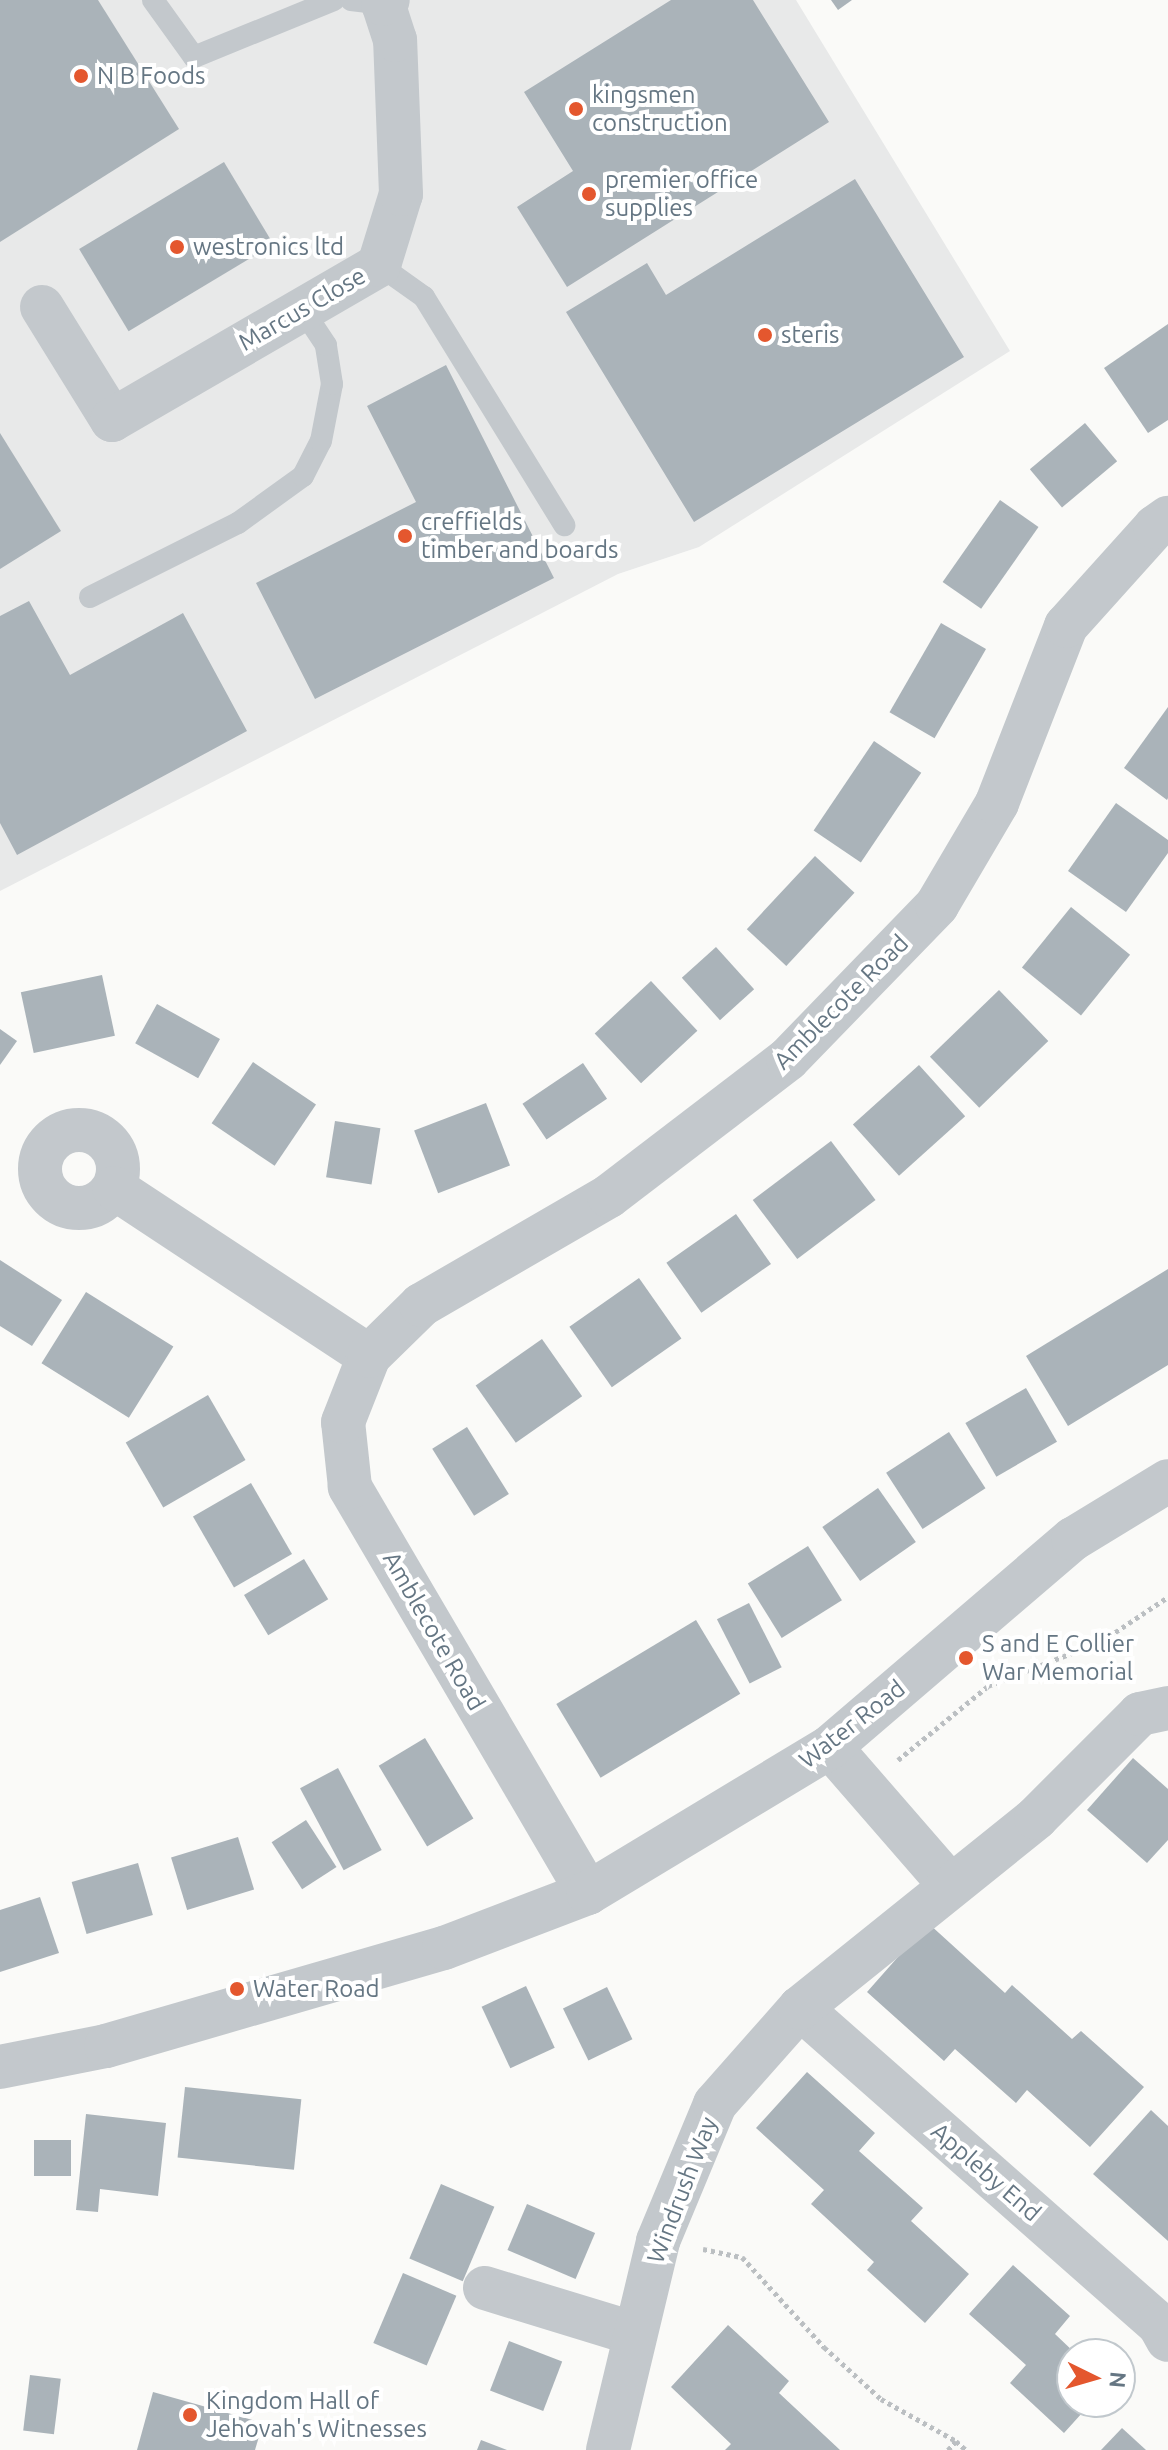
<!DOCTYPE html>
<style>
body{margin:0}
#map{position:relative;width:1168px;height:2450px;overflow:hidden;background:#fafaf8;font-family:Ubuntu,sans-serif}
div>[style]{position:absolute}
.built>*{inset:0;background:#e8e9e9}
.building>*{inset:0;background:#aab3b9;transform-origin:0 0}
.path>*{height:5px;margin-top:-2.5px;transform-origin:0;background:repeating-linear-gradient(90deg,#bbbfc2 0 4px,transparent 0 8px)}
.service>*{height:22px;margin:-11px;padding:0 11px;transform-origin:11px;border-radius:11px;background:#c3c8cc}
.minor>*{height:44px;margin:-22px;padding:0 22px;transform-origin:22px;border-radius:22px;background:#c3c8cc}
.minor>.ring{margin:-22px;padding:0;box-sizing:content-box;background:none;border:44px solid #c3c8cc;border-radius:50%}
.tertiary>*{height:44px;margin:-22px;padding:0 22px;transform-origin:22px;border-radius:22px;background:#c3c8cc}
.dots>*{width:22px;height:22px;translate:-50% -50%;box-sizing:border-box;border:4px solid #fff;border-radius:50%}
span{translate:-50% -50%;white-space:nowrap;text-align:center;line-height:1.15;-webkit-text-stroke:8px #fff;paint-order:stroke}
.poi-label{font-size:24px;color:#657683}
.left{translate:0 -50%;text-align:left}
.street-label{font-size:24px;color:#657683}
.north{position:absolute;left:1056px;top:2338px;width:80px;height:80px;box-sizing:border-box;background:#fff;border:2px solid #c1c8cd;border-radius:50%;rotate:95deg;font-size:22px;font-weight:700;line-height:32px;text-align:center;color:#657683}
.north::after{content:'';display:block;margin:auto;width:28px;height:36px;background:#e4572e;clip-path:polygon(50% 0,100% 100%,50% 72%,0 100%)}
</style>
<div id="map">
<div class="built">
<div style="clip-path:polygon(0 0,796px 0,1010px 351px,699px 547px,618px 574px,0 891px)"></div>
</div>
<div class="building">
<div style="clip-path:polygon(0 0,98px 0,179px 129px,0 242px)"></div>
<div style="clip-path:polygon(671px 0,753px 0,829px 122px,567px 287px,517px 207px,573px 171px,524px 92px)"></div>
<div style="clip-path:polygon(831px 0,852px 0,838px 10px)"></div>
<div style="left:224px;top:162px;width:96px;height:169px;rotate:59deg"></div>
<div style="clip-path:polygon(855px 179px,964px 357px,694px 522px,566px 312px,647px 263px,666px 295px)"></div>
<div style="clip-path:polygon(1168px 324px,1168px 420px,1148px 433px,1104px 368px)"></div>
<div style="clip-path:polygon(446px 365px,554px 578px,315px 699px,256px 583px,416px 502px,367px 406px)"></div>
<div style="left:1085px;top:423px;width:50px;height:72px;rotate:50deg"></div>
<div style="clip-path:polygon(0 433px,61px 531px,0 569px)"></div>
<div style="left:1000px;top:500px;width:47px;height:100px;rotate:35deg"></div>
<div style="clip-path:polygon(29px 601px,70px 675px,183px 613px,247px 731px,17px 855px,0 823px,0 616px)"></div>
<div style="left:941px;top:623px;width:52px;height:103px;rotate:30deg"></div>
<div style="clip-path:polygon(1168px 707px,1168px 798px,1167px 800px,1124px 768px)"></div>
<div style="left:874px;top:741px;width:57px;height:108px;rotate:34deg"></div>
<div style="clip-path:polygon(1116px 803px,1168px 840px,1168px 853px,1126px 912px,1068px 871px)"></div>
<div style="left:815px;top:856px;width:54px;height:100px;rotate:43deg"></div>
<div style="left:1071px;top:907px;width:76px;height:78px;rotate:39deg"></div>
<div style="left:716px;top:947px;width:57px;height:46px;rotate:48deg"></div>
<div style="left:102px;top:975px;width:62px;height:83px;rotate:78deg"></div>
<div style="left:651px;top:981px;width:68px;height:77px;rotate:47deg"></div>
<div style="left:999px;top:990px;width:71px;height:96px;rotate:46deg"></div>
<div style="left:157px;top:1004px;width:72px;height:45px;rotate:29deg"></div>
<div style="clip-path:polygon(0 1029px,17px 1041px,0 1065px)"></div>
<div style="left:253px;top:1062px;width:76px;height:74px;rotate:34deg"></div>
<div style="left:583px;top:1063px;width:43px;height:73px;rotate:56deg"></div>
<div style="left:919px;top:1065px;width:69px;height:89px;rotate:48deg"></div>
<div style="left:486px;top:1103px;width:67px;height:77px;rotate:69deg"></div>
<div style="left:335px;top:1121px;width:46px;height:57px;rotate:9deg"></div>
<div style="left:831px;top:1141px;width:74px;height:98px;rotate:53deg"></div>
<div style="left:736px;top:1214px;width:61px;height:85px;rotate:55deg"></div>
<div style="clip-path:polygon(0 1260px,62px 1300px,32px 1346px,0 1326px)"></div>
<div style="clip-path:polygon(1168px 1269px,1168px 1365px,1068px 1426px,1026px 1356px)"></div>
<div style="left:639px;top:1278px;width:74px;height:85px;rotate:55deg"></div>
<div style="left:86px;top:1292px;width:103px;height:84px;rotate:32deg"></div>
<div style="left:542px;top:1339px;width:70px;height:81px;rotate:55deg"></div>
<div style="left:1026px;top:1388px;width:62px;height:70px;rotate:60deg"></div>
<div style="left:208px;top:1395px;width:75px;height:95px;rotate:60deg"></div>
<div style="left:467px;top:1427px;width:79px;height:41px;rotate:58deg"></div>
<div style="left:949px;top:1432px;width:67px;height:75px;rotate:57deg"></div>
<div style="left:251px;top:1483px;width:82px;height:67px;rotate:60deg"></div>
<div style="left:878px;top:1488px;width:66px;height:68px;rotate:55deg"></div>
<div style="left:808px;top:1546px;width:64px;height:71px;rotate:58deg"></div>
<div style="left:304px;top:1559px;width:47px;height:70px;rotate:59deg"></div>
<div style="left:749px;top:1603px;width:72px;height:36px;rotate:63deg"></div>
<div style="left:696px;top:1620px;width:86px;height:163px;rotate:59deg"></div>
<div style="left:425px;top:1738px;width:94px;height:54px;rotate:59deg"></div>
<div style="clip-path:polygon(1133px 1758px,1168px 1789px,1168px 1840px,1147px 1863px,1087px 1810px)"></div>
<div style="left:338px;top:1768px;width:93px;height:43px;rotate:62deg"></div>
<div style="left:306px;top:1820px;width:56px;height:41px;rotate:57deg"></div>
<div style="left:238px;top:1837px;width:55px;height:70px;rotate:73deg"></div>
<div style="left:138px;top:1863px;width:54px;height:69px;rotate:74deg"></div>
<div style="clip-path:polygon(40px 1897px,59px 1953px,0 1972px,0 1910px)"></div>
<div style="clip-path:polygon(928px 1923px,1005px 1993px,1012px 1985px,1072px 2039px,1081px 2031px,1144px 2087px,1090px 2147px,1027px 2090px,1016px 2103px,955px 2049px,944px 2061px,867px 1992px)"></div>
<div style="left:526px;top:1986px;width:68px;height:49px;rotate:65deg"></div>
<div style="left:607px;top:1987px;width:58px;height:49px;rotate:64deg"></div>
<div style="clip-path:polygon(807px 2072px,875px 2133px,859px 2151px,923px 2208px,911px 2221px,969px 2274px,925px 2323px,867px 2270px,874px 2262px,811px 2204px,824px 2190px,756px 2128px)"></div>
<div style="left:185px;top:2087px;width:117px;height:71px;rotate:6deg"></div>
<div style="clip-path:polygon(1151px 2110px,1168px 2126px,1168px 2241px,1093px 2174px)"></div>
<div style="clip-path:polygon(86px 2114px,166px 2123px,158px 2196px,100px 2189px,98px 2212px,76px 2210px)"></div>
<div style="left:34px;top:2140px;width:37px;height:36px"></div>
<div style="left:441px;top:2184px;width:58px;height:81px;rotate:23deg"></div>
<div style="left:527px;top:2204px;width:74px;height:50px;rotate:23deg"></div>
<div style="clip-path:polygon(1013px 2265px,1070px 2316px,1055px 2334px,1076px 2354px,1072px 2354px,1072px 2402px,1092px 2402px,1064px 2433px,1010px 2383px,1026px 2365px,969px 2314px)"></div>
<div style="left:403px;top:2273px;width:58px;height:76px;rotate:23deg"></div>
<div style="clip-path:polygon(728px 2325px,789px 2381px,779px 2393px,840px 2450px,725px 2450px,731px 2444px,671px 2387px)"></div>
<div style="left:509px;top:2341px;width:57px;height:53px;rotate:21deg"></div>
<div style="left:30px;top:2375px;width:31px;height:56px;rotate:7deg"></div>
<div style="clip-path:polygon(153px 2392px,263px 2423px,255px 2450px,137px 2450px)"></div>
<div style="clip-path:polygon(1122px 2428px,1146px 2450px,1101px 2450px)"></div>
<div style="clip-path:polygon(481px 2440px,507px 2450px,477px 2450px)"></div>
</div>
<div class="path">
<div style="left:898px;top:1760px;width:117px;rotate:-39.4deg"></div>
<div style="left:988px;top:1686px;width:123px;rotate:-21.5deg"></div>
<div style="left:1102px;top:1641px;width:79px;rotate:-33.7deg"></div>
<div style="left:703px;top:2249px;width:40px;rotate:12deg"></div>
<div style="left:742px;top:2257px;width:122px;rotate:47.7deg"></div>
<div style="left:824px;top:2347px;width:77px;rotate:42.4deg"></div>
<div style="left:881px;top:2399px;width:86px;rotate:29.2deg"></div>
<div style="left:948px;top:2450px;width:12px;rotate:-48deg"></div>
<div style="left:956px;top:2441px;width:13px;rotate:42deg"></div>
</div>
<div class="service">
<div style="left:153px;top:0;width:70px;rotate:54.3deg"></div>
<div style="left:194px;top:57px;width:151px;rotate:-22.2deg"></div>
<div style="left:351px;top:0;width:32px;rotate:7deg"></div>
<div style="left:379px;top:265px;width:55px;rotate:35.4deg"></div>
<div style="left:424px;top:297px;width:268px;rotate:58.4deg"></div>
<div style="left:90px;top:597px;width:165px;rotate:-26.6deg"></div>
<div style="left:238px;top:523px;width:80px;rotate:-35.9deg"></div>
<div style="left:303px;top:476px;width:39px;rotate:-63deg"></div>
<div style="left:321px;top:441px;width:58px;rotate:-79.1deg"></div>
<div style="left:332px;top:384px;width:39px;rotate:-99deg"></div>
<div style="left:326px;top:345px;width:43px;rotate:-123.7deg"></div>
</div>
<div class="minor">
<div style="left:42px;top:307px;width:133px;rotate:58.2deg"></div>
<div style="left:112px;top:420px;width:309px;rotate:-30.1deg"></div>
<div style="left:379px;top:265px;width:74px;rotate:-72.8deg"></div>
<div style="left:401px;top:194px;width:154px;rotate:-92.2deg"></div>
<div style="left:395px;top:40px;width:38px;rotate:-108deg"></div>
<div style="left:383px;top:4px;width:6px;rotate:-39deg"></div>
<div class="ring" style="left:40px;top:1130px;width:34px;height:34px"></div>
<div style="left:114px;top:1188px;width:305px;rotate:33.4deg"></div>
<div style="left:830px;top:1747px;width:184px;rotate:49deg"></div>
<div style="left:588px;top:1893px;width:471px;rotate:-120.4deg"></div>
<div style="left:350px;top:1487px;width:65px;rotate:-96.1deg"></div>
<div style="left:343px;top:1422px;width:71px;rotate:-68.5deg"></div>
<div style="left:369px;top:1356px;width:73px;rotate:-44.4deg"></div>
<div style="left:421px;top:1305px;width:217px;rotate:-30.1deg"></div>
<div style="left:609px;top:1196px;width:225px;rotate:-37.4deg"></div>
<div style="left:788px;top:1059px;width:214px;rotate:-45.9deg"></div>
<div style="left:937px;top:905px;width:118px;rotate:-59.5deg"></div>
<div style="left:997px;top:803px;width:190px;rotate:-68.7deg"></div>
<div style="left:1066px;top:626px;width:133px;rotate:-48deg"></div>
<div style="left:1155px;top:527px;width:16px;rotate:-35deg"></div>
<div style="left:800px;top:2008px;width:478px;rotate:41.4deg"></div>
<div style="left:1159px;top:2324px;width:18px;rotate:61deg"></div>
<div style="left:485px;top:2288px;width:157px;rotate:17deg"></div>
<div style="left:608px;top:2450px;width:215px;rotate:-76.5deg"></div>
<div style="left:658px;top:2241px;width:148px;rotate:-67.4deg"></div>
<div style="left:715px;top:2104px;width:128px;rotate:-48.5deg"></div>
<div style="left:800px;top:2008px;width:303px;rotate:-38.8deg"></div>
<div style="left:1036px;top:1818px;width:147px;rotate:-45deg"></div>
<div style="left:1140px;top:1714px;width:29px;rotate:-12deg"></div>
</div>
<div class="tertiary">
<div style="left:0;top:2067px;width:108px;rotate:-11.2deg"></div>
<div style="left:106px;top:2046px;width:352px;rotate:-16.2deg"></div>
<div style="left:444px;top:1948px;width:154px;rotate:-20.9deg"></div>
<div style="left:588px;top:1893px;width:283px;rotate:-31.1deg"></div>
<div style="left:830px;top:1747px;width:320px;rotate:-40.6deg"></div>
<div style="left:1073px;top:1539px;width:111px;rotate:-31.4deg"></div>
</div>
<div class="dots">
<div style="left:81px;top:76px;background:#e4572e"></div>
<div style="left:576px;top:109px;background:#e4572e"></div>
<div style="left:589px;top:194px;background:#e4572e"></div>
<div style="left:177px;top:247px;background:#e4572e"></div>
<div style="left:765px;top:335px;background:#e4572e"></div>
<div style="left:405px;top:536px;background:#e4572e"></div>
<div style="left:966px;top:1658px;background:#e4572e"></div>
<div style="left:237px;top:1989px;background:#e4572e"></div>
<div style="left:190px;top:2415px;background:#e4572e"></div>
</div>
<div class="poi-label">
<span class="left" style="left:97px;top:76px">N B Foods</span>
<span class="left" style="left:592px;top:109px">kingsmen<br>construction</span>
<span class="left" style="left:605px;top:194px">premier office<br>supplies</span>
<span class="left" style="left:193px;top:247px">westronics ltd</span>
<span class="left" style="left:781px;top:335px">steris</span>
<span class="left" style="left:421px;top:536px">creffields<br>timber and boards</span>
<span class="left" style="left:982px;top:1658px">S and E Collier<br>War Memorial</span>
<span class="left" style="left:253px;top:1989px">Water Road</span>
<span class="left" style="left:206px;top:2415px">Kingdom Hall of<br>Jehovah's Witnesses</span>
</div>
<div class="street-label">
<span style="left:302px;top:309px;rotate:-30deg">Marcus Close</span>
<span style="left:841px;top:1002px;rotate:-45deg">Amblecote Road</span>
<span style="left:434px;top:1631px;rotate:60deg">Amblecote Road</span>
<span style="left:852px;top:1724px;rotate:-38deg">Water Road</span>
<span style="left:986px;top:2172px;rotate:41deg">Appleby End</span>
<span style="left:682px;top:2190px;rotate:-69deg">Windrush Way</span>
</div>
<div class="north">N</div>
</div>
